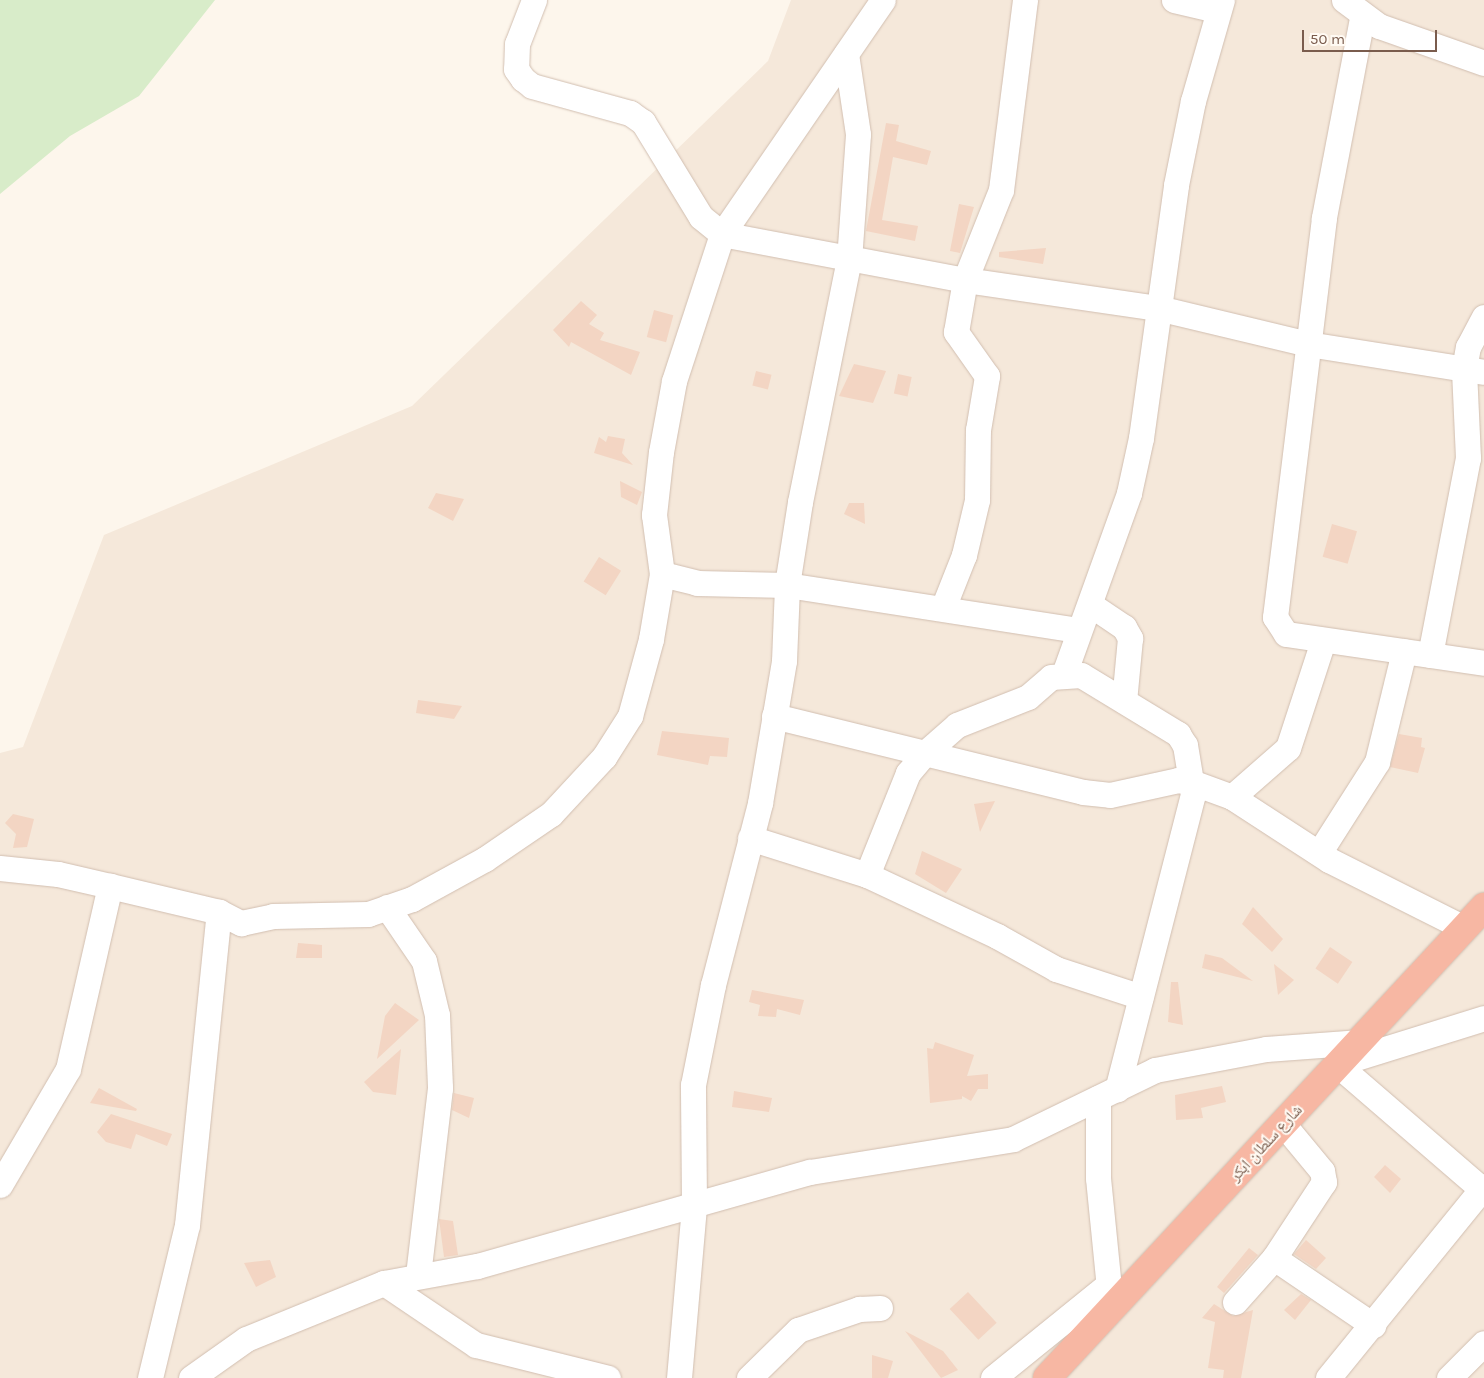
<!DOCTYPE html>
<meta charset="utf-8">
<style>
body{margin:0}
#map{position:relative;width:1484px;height:1378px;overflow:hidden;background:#fdf6ec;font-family:Karla,"Noto Naskh Arabic",sans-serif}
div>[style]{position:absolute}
.residential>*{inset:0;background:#f5e8da}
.green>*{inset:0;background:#d8ecc9}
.building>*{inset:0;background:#f3d5c3;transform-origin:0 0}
.roads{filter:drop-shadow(0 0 1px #d1beb0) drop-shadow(0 0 1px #d1beb0)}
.minor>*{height:25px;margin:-12.5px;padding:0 12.5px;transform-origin:12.5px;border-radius:12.5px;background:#fff}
.highway>*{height:28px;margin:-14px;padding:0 14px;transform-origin:14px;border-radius:14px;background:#f7b7a3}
span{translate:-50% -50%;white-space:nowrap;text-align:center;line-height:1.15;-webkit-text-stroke:4px #fffaf3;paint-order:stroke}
.street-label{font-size:16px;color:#7a5c4d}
.scale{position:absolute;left:1302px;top:30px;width:135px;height:22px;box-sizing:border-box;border:2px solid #7a5c4d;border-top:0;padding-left:6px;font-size:15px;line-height:18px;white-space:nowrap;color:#7a5c4d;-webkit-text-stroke:4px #fffaf3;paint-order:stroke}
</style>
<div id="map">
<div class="residential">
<div style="clip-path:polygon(791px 0,1484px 0,1484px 1378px,0 1378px,0 753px,23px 747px,104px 535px,412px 406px,768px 61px)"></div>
</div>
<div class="green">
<div style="clip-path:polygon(0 0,215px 0,139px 96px,70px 136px,0 194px)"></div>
</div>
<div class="building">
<div style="clip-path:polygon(886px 123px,899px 125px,896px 141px,931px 151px,927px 165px,893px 157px,882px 220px,918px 226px,915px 241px,866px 231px)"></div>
<div style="clip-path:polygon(959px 204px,974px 207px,960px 253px,950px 251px)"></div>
<div style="clip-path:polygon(1046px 248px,1043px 264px,999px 257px,999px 252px)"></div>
<div style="clip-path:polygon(581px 301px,597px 315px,589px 324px,604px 333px,600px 340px,640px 352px,631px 375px,571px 342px,569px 347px,553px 330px)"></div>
<div style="left:654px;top:310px;width:20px;height:28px;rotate:15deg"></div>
<div style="clip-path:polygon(854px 364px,886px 371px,873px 403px,839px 396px)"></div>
<div style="left:756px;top:371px;width:16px;height:15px;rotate:14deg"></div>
<div style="left:898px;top:374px;width:14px;height:20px;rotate:12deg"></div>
<div style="clip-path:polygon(608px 436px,625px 439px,622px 453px,633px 465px,594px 453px,599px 437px,606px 442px)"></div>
<div style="clip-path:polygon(620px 481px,642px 492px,637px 505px,621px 497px)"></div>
<div style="clip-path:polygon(436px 493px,464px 499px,453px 521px,428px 508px)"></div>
<div style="clip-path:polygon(849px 503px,864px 503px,865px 524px,844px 514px)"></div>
<div style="left:1332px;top:524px;width:26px;height:34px;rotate:16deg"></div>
<div style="left:599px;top:557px;width:26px;height:29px;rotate:32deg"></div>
<div style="clip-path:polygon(418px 700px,462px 706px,454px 719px,416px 713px)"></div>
<div style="clip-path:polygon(662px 731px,729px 738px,727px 757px,710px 756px,708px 765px,657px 755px)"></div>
<div style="clip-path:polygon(1399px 734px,1422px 738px,1421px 747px,1425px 748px,1418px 773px,1390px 767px)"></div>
<div style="clip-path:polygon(995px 801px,980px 832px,974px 804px)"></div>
<div style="clip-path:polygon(13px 814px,34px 819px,27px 847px,13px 848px,16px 834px,5px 823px)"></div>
<div style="clip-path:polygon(922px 851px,962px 869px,946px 893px,915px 874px)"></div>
<div style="clip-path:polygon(1253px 907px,1283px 939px,1272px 952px,1242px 924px)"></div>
<div style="clip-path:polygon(298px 943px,322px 945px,322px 958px,296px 958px)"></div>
<div style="left:1330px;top:947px;width:27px;height:26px;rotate:34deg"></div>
<div style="clip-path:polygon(1205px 954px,1222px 958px,1253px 981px,1202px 968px)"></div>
<div style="clip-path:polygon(1274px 964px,1294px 980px,1278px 995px)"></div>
<div style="clip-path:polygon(1171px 982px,1178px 982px,1183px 1025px,1168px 1022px)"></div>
<div style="clip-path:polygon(752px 990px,804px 1000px,800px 1015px,777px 1009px,776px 1017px,758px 1016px,760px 1005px,749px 1002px)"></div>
<div style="clip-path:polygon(395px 1003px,419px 1020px,377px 1059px,385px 1016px)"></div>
<div style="clip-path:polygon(935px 1042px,974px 1055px,967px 1076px,988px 1074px,988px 1089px,978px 1089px,971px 1101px,962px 1096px,962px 1099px,930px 1103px,927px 1048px,933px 1049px)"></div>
<div style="clip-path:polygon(401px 1049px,396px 1095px,373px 1092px,364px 1082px)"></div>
<div style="clip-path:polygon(1222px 1086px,1226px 1102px,1201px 1108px,1203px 1118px,1176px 1120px,1175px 1095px)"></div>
<div style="clip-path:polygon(99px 1088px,137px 1109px,136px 1111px,90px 1103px)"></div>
<div style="clip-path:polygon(734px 1091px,772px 1098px,769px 1112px,732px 1107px)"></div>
<div style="clip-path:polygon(454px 1093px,474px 1098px,469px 1118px,452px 1110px)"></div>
<div style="clip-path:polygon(111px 1114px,172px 1134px,167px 1146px,136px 1134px,131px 1149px,106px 1142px,97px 1132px)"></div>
<div style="clip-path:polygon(1385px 1165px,1401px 1179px,1390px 1193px,1374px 1177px)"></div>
<div style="clip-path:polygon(439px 1219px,453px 1221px,458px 1255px,444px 1257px)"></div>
<div style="clip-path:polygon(1306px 1240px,1326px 1258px,1316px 1269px,1294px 1254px)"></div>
<div style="clip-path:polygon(1249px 1248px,1258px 1255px,1224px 1293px,1217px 1287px)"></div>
<div style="clip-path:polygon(270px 1260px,276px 1277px,256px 1287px,244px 1263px)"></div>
<div style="left:968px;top:1292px;width:42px;height:25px;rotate:47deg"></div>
<div style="clip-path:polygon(1301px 1294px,1311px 1300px,1295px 1320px,1284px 1310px)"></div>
<div style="clip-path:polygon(1214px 1304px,1233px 1316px,1253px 1310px,1241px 1378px,1223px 1378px,1224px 1370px,1208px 1368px,1215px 1322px,1202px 1318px)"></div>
<div style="clip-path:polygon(905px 1331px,943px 1351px,958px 1370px,941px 1378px)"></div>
<div style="clip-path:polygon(872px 1355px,893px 1361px,888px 1378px,872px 1378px)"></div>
</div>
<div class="roads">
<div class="minor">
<div style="left:534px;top:0;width:47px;rotate:111.1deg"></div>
<div style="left:517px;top:44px;width:25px;rotate:92deg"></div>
<div style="left:516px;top:69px;width:12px;rotate:55deg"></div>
<div style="left:523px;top:79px;width:11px;rotate:38deg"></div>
<div style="left:532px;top:86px;width:102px;rotate:15.4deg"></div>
<div style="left:630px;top:113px;width:16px;rotate:35deg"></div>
<div style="left:643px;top:122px;width:111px;rotate:58.6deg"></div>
<div style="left:701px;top:217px;width:27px;rotate:39deg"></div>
<div style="left:722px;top:234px;width:247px;rotate:10.7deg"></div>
<div style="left:965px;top:280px;width:195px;rotate:8.3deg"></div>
<div style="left:1158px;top:308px;width:154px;rotate:13.5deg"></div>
<div style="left:1308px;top:344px;width:178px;rotate:9deg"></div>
<div style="left:1174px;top:0;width:44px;rotate:13.1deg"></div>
<div style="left:1344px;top:0;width:44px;rotate:36.6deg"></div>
<div style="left:1379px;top:26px;width:111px;rotate:19.4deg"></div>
<div style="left:1362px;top:18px;width:204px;rotate:100.8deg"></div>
<div style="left:1324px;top:218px;width:402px;rotate:97deg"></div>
<div style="left:1275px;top:617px;width:20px;rotate:57deg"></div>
<div style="left:1286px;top:634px;width:200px;rotate:8.3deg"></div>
<div style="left:662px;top:574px;width:36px;rotate:14deg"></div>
<div style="left:697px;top:583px;width:90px;rotate:1.3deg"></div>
<div style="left:787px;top:585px;width:295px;rotate:8.8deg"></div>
<div style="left:1091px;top:605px;width:40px;rotate:34deg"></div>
<div style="left:1124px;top:627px;width:13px;rotate:61deg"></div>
<div style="left:1130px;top:638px;width:63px;rotate:95.4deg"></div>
<div style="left:943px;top:608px;width:57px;rotate:-68.4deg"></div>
<div style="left:964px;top:555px;width:57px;rotate:-76.7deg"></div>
<div style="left:977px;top:500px;width:70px;rotate:-89.2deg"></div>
<div style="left:978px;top:430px;width:55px;rotate:-80.5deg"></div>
<div style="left:987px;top:376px;width:54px;rotate:-125.2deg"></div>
<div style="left:956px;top:332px;width:53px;rotate:-80.2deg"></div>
<div style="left:965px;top:280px;width:97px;rotate:-68.2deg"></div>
<div style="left:1001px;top:190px;width:192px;rotate:-82.8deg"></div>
<div style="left:1430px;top:655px;width:201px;rotate:-79.1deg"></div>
<div style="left:1468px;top:458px;width:89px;rotate:-92.6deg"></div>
<div style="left:1464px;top:369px;width:22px;rotate:-80deg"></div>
<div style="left:1468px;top:347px;width:34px;rotate:-62deg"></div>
<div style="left:1064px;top:674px;width:192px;rotate:-70.2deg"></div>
<div style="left:1129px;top:493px;width:56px;rotate:-77.7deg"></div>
<div style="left:1141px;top:438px;width:255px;rotate:-82.1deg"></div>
<div style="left:1176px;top:185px;width:86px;rotate:-78.6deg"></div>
<div style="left:1193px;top:101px;width:105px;rotate:-74deg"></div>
<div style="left:774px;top:716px;width:318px;rotate:13.8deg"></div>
<div style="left:1083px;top:792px;width:27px;rotate:6deg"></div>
<div style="left:1110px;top:795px;width:70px;rotate:-12.4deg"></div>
<div style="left:1178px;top:780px;width:16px;rotate:11deg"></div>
<div style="left:1194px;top:783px;width:40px;rotate:20.2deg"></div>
<div style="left:1232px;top:797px;width:116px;rotate:33deg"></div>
<div style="left:1329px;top:860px;width:151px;rotate:26.7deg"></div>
<div style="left:1232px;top:797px;width:74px;rotate:-41.2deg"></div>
<div style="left:1288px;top:748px;width:113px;rotate:-71.9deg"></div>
<div style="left:750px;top:838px;width:123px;rotate:17.5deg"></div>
<div style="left:867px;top:875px;width:144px;rotate:25.1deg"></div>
<div style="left:997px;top:936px;width:68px;rotate:29.2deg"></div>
<div style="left:1056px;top:969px;width:89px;rotate:18.2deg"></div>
<div style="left:1319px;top:853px;width:108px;rotate:-57.5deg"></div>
<div style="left:1377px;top:762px;width:114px;rotate:-76.3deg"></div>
<div style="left:0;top:868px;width:58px;rotate:5.9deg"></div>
<div style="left:58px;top:874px;width:53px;rotate:13deg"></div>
<div style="left:867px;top:875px;width:110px;rotate:-68.1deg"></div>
<div style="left:908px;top:773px;width:25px;rotate:-50deg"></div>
<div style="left:924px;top:754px;width:44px;rotate:-41.3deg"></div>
<div style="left:957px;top:725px;width:76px;rotate:-21.5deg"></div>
<div style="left:1028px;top:697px;width:30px;rotate:-41deg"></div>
<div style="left:1051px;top:677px;width:30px;rotate:-4deg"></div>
<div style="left:1081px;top:675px;width:114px;rotate:31.3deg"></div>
<div style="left:1178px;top:734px;width:13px;rotate:58deg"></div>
<div style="left:1185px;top:745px;width:50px;rotate:80.7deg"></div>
<div style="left:1193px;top:794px;width:305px;rotate:104.4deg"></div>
<div style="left:387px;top:907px;width:65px;rotate:55.6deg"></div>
<div style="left:424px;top:961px;width:56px;rotate:76.5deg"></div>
<div style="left:437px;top:1015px;width:73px;rotate:87.6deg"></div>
<div style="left:440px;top:1088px;width:187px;rotate:96.7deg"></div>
<div style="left:1343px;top:1062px;width:148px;rotate:-17.3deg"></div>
<div style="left:1339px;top:1066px;width:191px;rotate:40.8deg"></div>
<div style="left:1098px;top:1098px;width:80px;rotate:90deg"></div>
<div style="left:1098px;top:1178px;width:131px;rotate:84.3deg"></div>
<div style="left:0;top:1185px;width:134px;rotate:-59.6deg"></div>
<div style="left:68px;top:1069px;width:188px;rotate:-77.1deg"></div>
<div style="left:110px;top:886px;width:112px;rotate:13.4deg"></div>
<div style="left:219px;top:912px;width:25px;rotate:27deg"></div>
<div style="left:241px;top:923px;width:33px;rotate:-12deg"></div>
<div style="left:273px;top:916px;width:95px;rotate:-1.2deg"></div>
<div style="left:368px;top:914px;width:46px;rotate:-18.8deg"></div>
<div style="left:412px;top:899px;width:83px;rotate:-28.7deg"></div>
<div style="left:485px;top:859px;width:80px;rotate:-34.3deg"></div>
<div style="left:551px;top:814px;width:78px;rotate:-47.1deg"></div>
<div style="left:604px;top:757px;width:49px;rotate:-57.6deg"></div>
<div style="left:630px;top:716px;width:80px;rotate:-74.7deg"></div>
<div style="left:651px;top:639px;width:66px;rotate:-80.4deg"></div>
<div style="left:662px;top:574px;width:60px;rotate:-97.7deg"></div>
<div style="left:654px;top:515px;width:63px;rotate:-83.7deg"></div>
<div style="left:661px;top:452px;width:72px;rotate:-79.6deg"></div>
<div style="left:674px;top:381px;width:155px;rotate:-71.9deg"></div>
<div style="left:722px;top:234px;width:284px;rotate:-55.5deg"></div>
<div style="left:1274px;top:1258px;width:120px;rotate:34.1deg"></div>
<div style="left:384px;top:1283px;width:111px;rotate:34deg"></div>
<div style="left:476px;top:1345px;width:136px;rotate:14deg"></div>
<div style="left:1235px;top:1302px;width:59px;rotate:-48.4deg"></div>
<div style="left:1274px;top:1258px;width:91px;rotate:-56.7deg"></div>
<div style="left:1324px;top:1182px;width:11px;rotate:-100deg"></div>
<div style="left:1322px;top:1171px;width:60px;rotate:-129.6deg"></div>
<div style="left:150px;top:1378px;width:157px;rotate:-76.4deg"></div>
<div style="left:187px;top:1225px;width:315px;rotate:-84.2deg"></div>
<div style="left:191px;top:1378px;width:67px;rotate:-35.3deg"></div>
<div style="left:246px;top:1339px;width:149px;rotate:-22.1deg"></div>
<div style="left:384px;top:1283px;width:95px;rotate:-10.4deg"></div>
<div style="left:477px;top:1266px;width:346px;rotate:-15.8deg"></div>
<div style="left:810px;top:1172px;width:206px;rotate:-9.2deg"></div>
<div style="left:1013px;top:1139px;width:158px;rotate:-25.9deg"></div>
<div style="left:1155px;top:1070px;width:113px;rotate:-10.7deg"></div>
<div style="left:1266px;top:1049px;width:95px;rotate:-4.2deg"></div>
<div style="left:679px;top:1378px;width:174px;rotate:-85deg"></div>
<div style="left:694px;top:1205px;width:120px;rotate:-90.5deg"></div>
<div style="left:693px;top:1085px;width:102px;rotate:-78.7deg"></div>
<div style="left:713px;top:985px;width:188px;rotate:-75.5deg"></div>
<div style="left:760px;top:803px;width:144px;rotate:-80.4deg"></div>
<div style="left:784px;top:661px;width:76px;rotate:-87.7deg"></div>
<div style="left:787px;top:585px;width:84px;rotate:-81.1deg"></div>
<div style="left:800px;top:502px;width:247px;rotate:-78.6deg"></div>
<div style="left:849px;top:260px;width:126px;rotate:-85.9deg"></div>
<div style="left:858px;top:134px;width:81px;rotate:-98.5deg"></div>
<div style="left:749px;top:1378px;width:69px;rotate:-44.4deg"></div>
<div style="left:798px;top:1330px;width:65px;rotate:-19deg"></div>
<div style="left:859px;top:1309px;width:21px;rotate:-3deg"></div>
<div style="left:993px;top:1378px;width:149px;rotate:-39deg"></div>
<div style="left:1328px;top:1378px;width:247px;rotate:-50.9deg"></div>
<div style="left:1449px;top:1378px;width:49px;rotate:-45deg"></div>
</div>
<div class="highway">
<div style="left:1047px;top:1378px;width:643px;rotate:-47.14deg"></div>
</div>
</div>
<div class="street-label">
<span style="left:1266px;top:1143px;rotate:-47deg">شارع سلطان ابكر</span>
</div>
<div class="scale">50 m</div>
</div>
